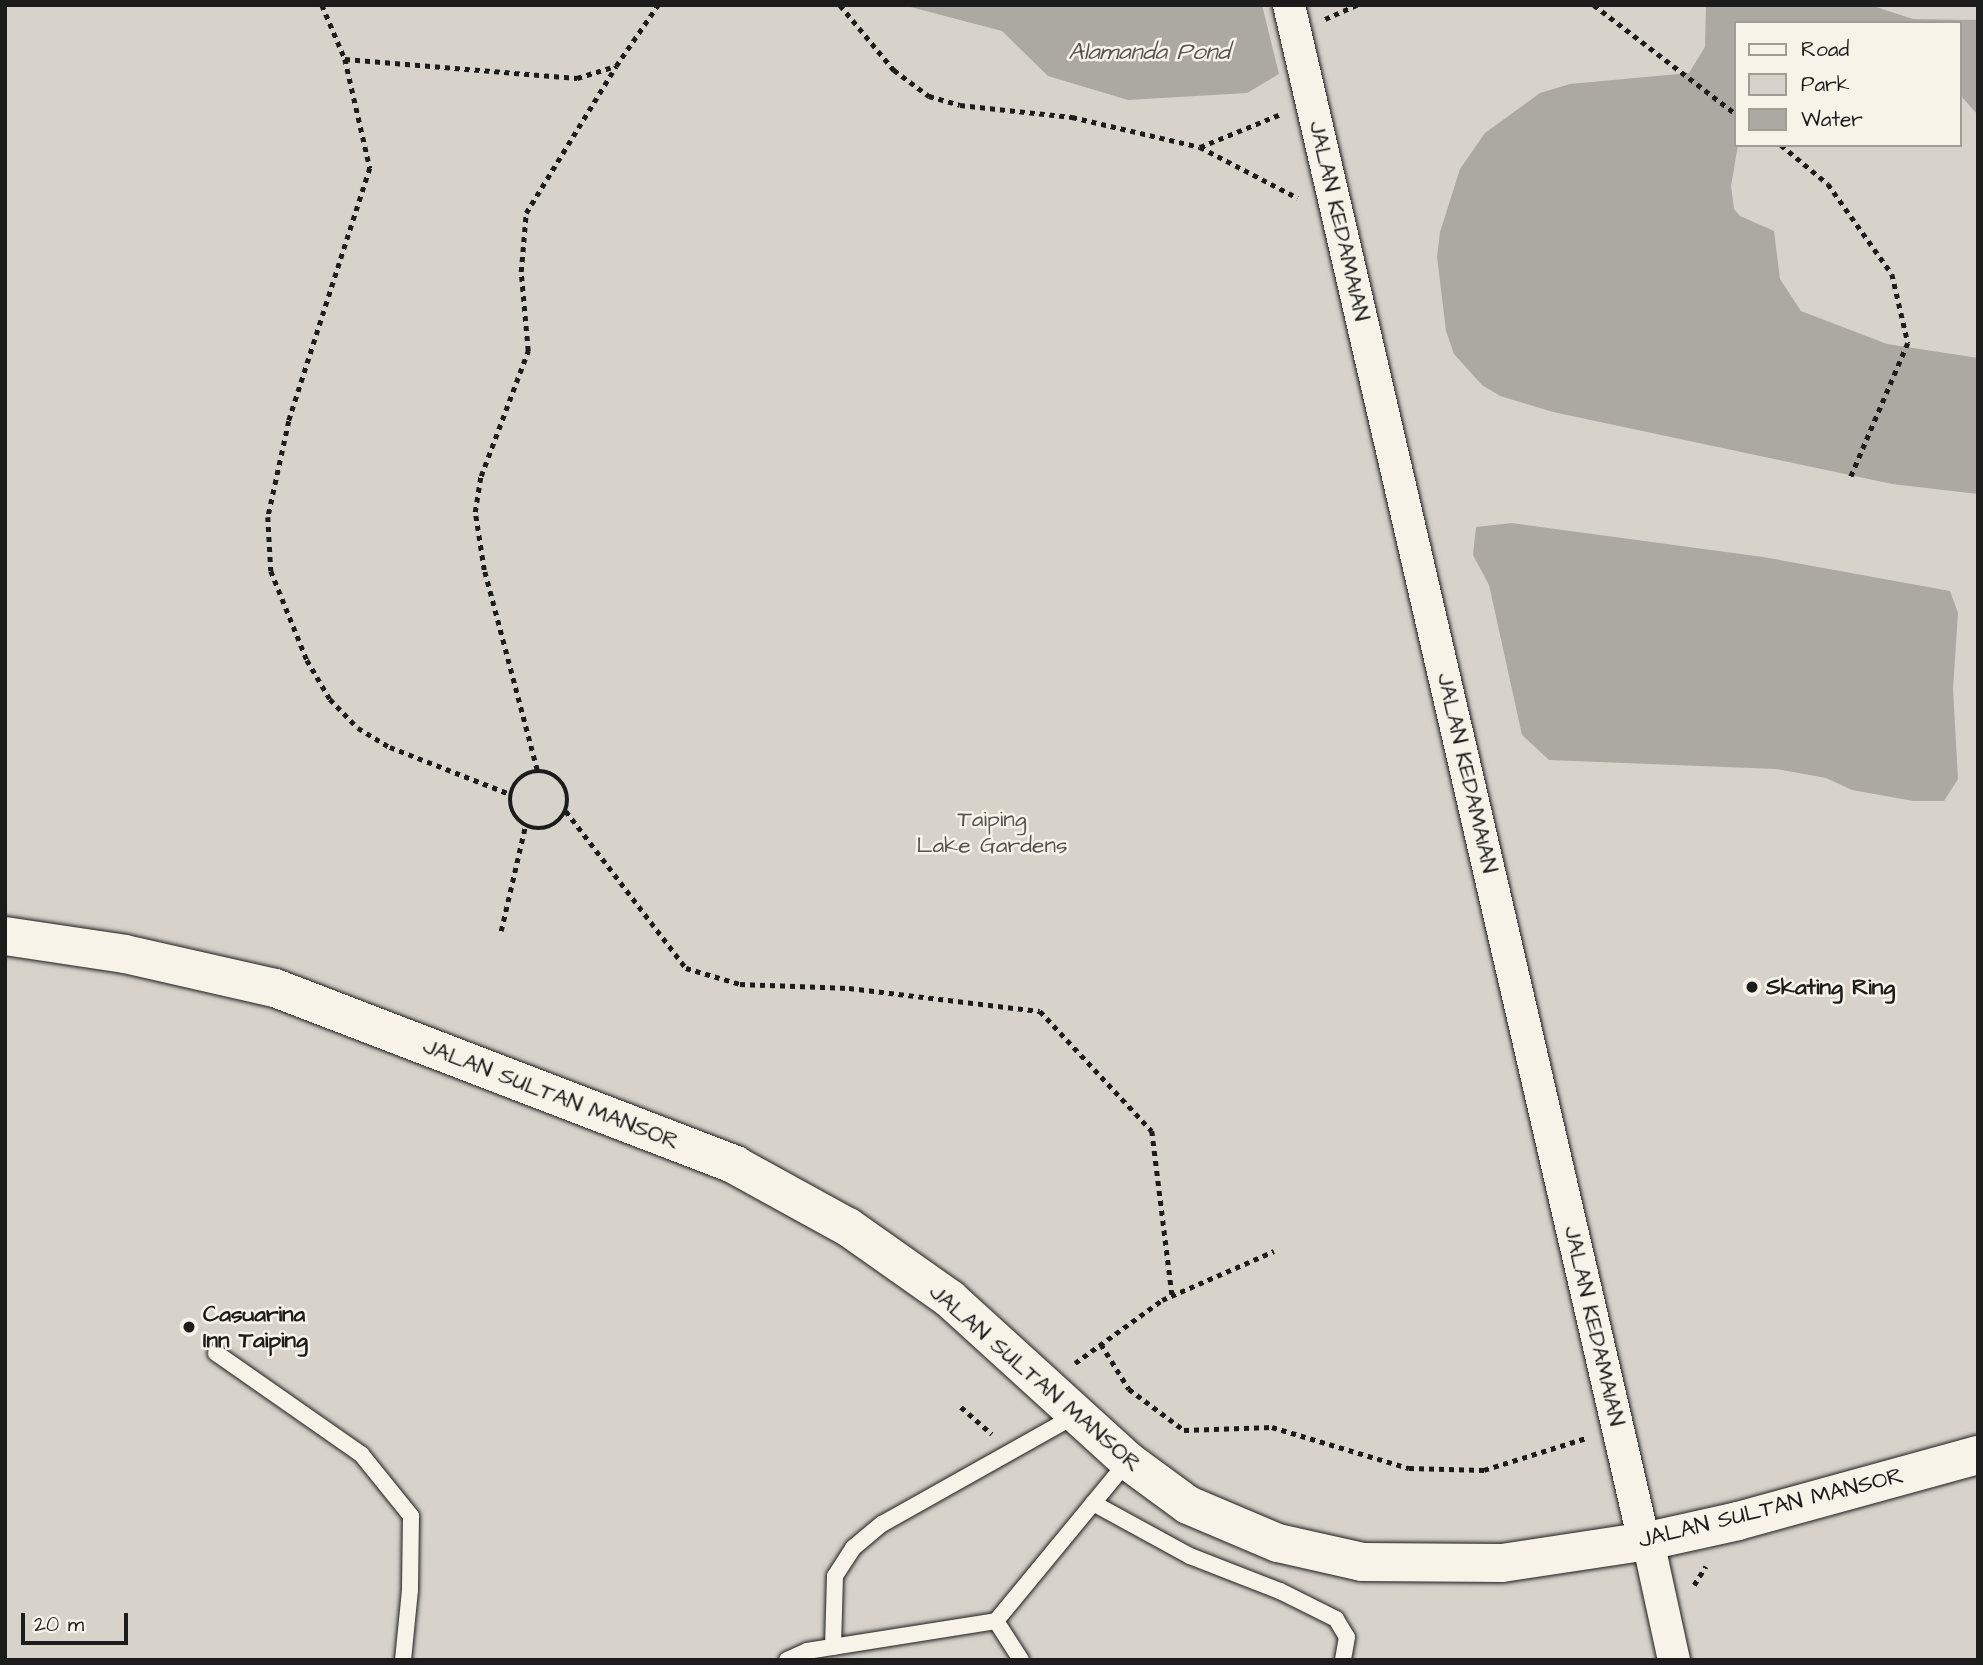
<!DOCTYPE html>
<style>
body{margin:0}
#map{position:relative;width:1983px;height:1665px;overflow:hidden;background:#f7f3e8;font-family:"Architects Daughter",sans-serif}
div>[style]{position:absolute}
.green>*{inset:0;background:#d7d3cb}
.water>*{inset:0;background:#aca9a2}
.path>*{height:4.5px;margin-top:-2.25px;transform-origin:0;background:repeating-linear-gradient(90deg,#1c1c1c 0 5px,transparent 0 10px)}
.path>.ring{margin:-2.25px;padding:0;box-sizing:content-box;background:none;border:4.5px solid #1c1c1c;border-radius:50%}
.roads{filter:drop-shadow(0 0 2px #1c1c1c) drop-shadow(0 0 2px #1c1c1c)}
.lane>*{height:16px;margin:-8px;padding:0 8px;transform-origin:8px;border-radius:8px;background:#f7f3e8}
.street>*{height:32px;margin:-16px;padding:0 16px;transform-origin:16px;border-radius:16px;background:#f7f3e8}
.secondary>*{height:38px;margin:-19px;padding:0 19px;transform-origin:19px;border-radius:19px;background:#f7f3e8}
.dots>*{width:19px;height:19px;translate:-50% -50%;box-sizing:border-box;border:4px solid #f7f3e8;border-radius:50%}
span{translate:-50% -50%;white-space:nowrap;text-align:center;line-height:1.15;-webkit-text-stroke:5px #f7f3e8;paint-order:stroke}
.street-label{font-size:23px;color:#1c1c1c}
.park-label{font-size:23px;color:#545351}
.poi-label{font-size:23px;color:#1c1c1c;font-weight:700}
.left{translate:0 -50%;text-align:left}
.water-label{font-size:24px;color:#565452;font-style:italic}
.frame{position:absolute;inset:0;border:7px solid #1c1c1c;pointer-events:none}
.legend{position:absolute;left:1734px;top:21px;width:228px;height:126px;box-sizing:border-box;background:#f7f3e8;border:2px solid #9f9d96;margin:0;padding:9px 12px;list-style:none;font-size:21px;color:#1c1c1c}
.legend li{display:flex;align-items:center;gap:14px;height:35px}
.legend b{width:35px;border:2px solid #9f9d96}
.scale{position:absolute;left:21px;top:1613px;width:107px;height:32px;box-sizing:border-box;border:4px solid #1c1c1c;border-top:0;padding-left:9px;font-size:21px;line-height:24px;white-space:nowrap;color:#1c1c1c;-webkit-text-stroke:5px #f7f3e8;paint-order:stroke}
</style>
<div id="map">
<div class="green">
<div style="clip-path:polygon(evenodd,5px 5px,1978px 5px,1978px 1660px,5px 1660px,5px 5px,1736px 23px,1960px 23px,1960px 145px,1736px 145px,1736px 23px)"></div>
</div>
<div class="water">
<div style="clip-path:polygon(903px 5px,1262px 5px,1279px 74px,1247px 93px,1128px 100px,1048px 76px,1002px 31px)"></div>
<div style="clip-path:polygon(1706px 5px,1870px 5px,1913px 19px,1978px 20px,1978px 115px,1960px 95px,1960px 23px,1736px 23px,1738px 145px,1731px 186px,1734px 209px,1740px 216px,1774px 231px,1780px 279px,1801px 311px,1887px 344px,1978px 358px,1978px 494px,1892px 484px,1553px 412px,1500px 396px,1482px 385px,1454px 354px,1446px 331px,1437px 257px,1440px 232px,1460px 169px,1485px 133px,1540px 93px,1570px 84px,1689px 73px,1705px 47px)"></div>
<div style="clip-path:polygon(1512px 523px,1763px 557px,1950px 591px,1958px 613px,1953px 689px,1958px 779px,1944px 801px,1913px 801px,1852px 790px,1826px 778px,1776px 769px,1549px 760px,1522px 735px,1489px 585px,1473px 555px,1476px 527px)"></div>
</div>
<div class="path">
<div style="left:322px;top:5px;width:59px;rotate:66.9deg"></div>
<div style="left:345px;top:59px;width:112px;rotate:77.1deg"></div>
<div style="left:370px;top:168px;width:266px;rotate:107.8deg"></div>
<div style="left:289px;top:421px;width:98px;rotate:102.3deg"></div>
<div style="left:268px;top:517px;width:54px;rotate:86.8deg"></div>
<div style="left:271px;top:571px;width:96px;rotate:68deg"></div>
<div style="left:307px;top:660px;width:45px;rotate:59.5deg"></div>
<div style="left:330px;top:699px;width:40px;rotate:46deg"></div>
<div style="left:358px;top:728px;width:37px;rotate:31deg"></div>
<div style="left:390px;top:747px;width:129px;rotate:21.4deg"></div>
<div style="left:840px;top:5px;width:85px;rotate:50.3deg"></div>
<div style="left:894px;top:70px;width:44px;rotate:36.6deg"></div>
<div style="left:929px;top:96px;width:32px;rotate:16deg"></div>
<div style="left:960px;top:105px;width:113px;rotate:6.1deg"></div>
<div style="left:1072px;top:117px;width:131px;rotate:13.2deg"></div>
<div style="left:1200px;top:147px;width:87px;rotate:-22.2deg"></div>
<div style="left:1594px;top:5px;width:179px;rotate:37.5deg"></div>
<div style="left:1325px;top:19px;width:35px;rotate:-24deg"></div>
<div style="left:345px;top:59px;width:233px;rotate:4.7deg"></div>
<div style="left:577px;top:78px;width:41px;rotate:-17.1deg"></div>
<div style="left:616px;top:66px;width:74px;rotate:-55.5deg"></div>
<div style="left:1781px;top:145px;width:61px;rotate:39.7deg"></div>
<div style="left:1828px;top:184px;width:110px;rotate:54.6deg"></div>
<div style="left:1892px;top:274px;width:71px;rotate:76.9deg"></div>
<div style="left:1908px;top:343px;width:148px;rotate:113.1deg"></div>
<div style="left:1200px;top:147px;width:110px;rotate:27.5deg"></div>
<div style="left:537px;top:770px;width:207px;rotate:-104.8deg"></div>
<div style="left:484px;top:570px;width:59px;rotate:-98.8deg"></div>
<div style="left:475px;top:512px;width:36px;rotate:-81deg"></div>
<div style="left:481px;top:476px;width:134px;rotate:-69.4deg"></div>
<div style="left:528px;top:351px;width:79px;rotate:-95.1deg"></div>
<div style="left:521px;top:272px;width:59px;rotate:-85.2deg"></div>
<div style="left:526px;top:213px;width:172px;rotate:-58.5deg"></div>
<div class="ring" style="left:510px;top:771px;width:53.5px;height:53.5px"></div>
<div style="left:566px;top:811px;width:198px;rotate:52.6deg"></div>
<div style="left:686px;top:968px;width:56px;rotate:16.5deg"></div>
<div style="left:740px;top:984px;width:109px;rotate:2.1deg"></div>
<div style="left:849px;top:988px;width:192px;rotate:6.9deg"></div>
<div style="left:1040px;top:1011px;width:164px;rotate:47deg"></div>
<div style="left:1152px;top:1131px;width:165px;rotate:83deg"></div>
<div style="left:501px;top:931px;width:107px;rotate:-77deg"></div>
<div style="left:1101px;top:1344px;width:53px;rotate:58.1deg"></div>
<div style="left:1129px;top:1389px;width:69px;rotate:36.7deg"></div>
<div style="left:1184px;top:1430px;width:88px;rotate:-2deg"></div>
<div style="left:1272px;top:1427px;width:143px;rotate:16.7deg"></div>
<div style="left:1409px;top:1468px;width:75px;rotate:1.5deg"></div>
<div style="left:1484px;top:1470px;width:107px;rotate:-17.4deg"></div>
<div style="left:1075px;top:1363px;width:107px;rotate:-35.9deg"></div>
<div style="left:1162px;top:1300px;width:122px;rotate:-23.6deg"></div>
<div style="left:961px;top:1407px;width:41px;rotate:41.1deg"></div>
<div style="left:1694px;top:1585px;width:22px;rotate:-58deg"></div>
</div>
<div class="roads">
<div class="lane">
<div style="left:216px;top:1353px;width:177px;rotate:34.9deg"></div>
<div style="left:361px;top:1454px;width:80px;rotate:51.1deg"></div>
<div style="left:411px;top:1516px;width:74px;rotate:90.8deg"></div>
<div style="left:410px;top:1590px;width:70px;rotate:95.7deg"></div>
<div style="left:1093px;top:1503px;width:111px;rotate:28.7deg"></div>
<div style="left:1190px;top:1556px;width:97px;rotate:21.3deg"></div>
<div style="left:1280px;top:1591px;width:63px;rotate:26.6deg"></div>
<div style="left:1336px;top:1619px;width:21px;rotate:59deg"></div>
<div style="left:1347px;top:1637px;width:23px;rotate:100deg"></div>
<div style="left:996px;top:1621px;width:46px;rotate:57.3deg"></div>
<div style="left:833px;top:1647px;width:71px;rotate:-88.4deg"></div>
<div style="left:835px;top:1576px;width:33px;rotate:-57deg"></div>
<div style="left:853px;top:1548px;width:38px;rotate:-40deg"></div>
<div style="left:882px;top:1524px;width:223px;rotate:-29.3deg"></div>
<div style="left:787px;top:1660px;width:22px;rotate:-24deg"></div>
<div style="left:807px;top:1651px;width:191px;rotate:-9deg"></div>
<div style="left:996px;top:1621px;width:207px;rotate:-50.5deg"></div>
</div>
<div class="street">
<div style="left:1289px;top:5px;width:1577px;rotate:76.99deg"></div>
<div style="left:1648px;top:1541px;width:122px;rotate:77.7deg"></div>
</div>
<div class="secondary">
<div style="left:5px;top:936px;width:121px;rotate:8.5deg"></div>
<div style="left:125px;top:954px;width:154px;rotate:12.8deg"></div>
<div style="left:275px;top:988px;width:493px;rotate:21deg"></div>
<div style="left:735px;top:1165px;width:129px;rotate:28.8deg"></div>
<div style="left:848px;top:1227px;width:125px;rotate:35.2deg"></div>
<div style="left:950px;top:1299px;width:241px;rotate:42.3deg"></div>
<div style="left:1128px;top:1461px;width:74px;rotate:36.3deg"></div>
<div style="left:1188px;top:1505px;width:98px;rotate:22.9deg"></div>
<div style="left:1278px;top:1543px;width:86px;rotate:12.7deg"></div>
<div style="left:1362px;top:1562px;width:140px;rotate:0.4deg"></div>
<div style="left:1502px;top:1563px;width:148px;rotate:-8.6deg"></div>
<div style="left:1648px;top:1541px;width:92px;rotate:-12.5deg"></div>
<div style="left:1738px;top:1521px;width:249px;rotate:-15.4deg"></div>
</div>
</div>
<div class="dots">
<div style="left:1752px;top:987px;background:#1c1c1c"></div>
<div style="left:189px;top:1327px;background:#1c1c1c"></div>
</div>
<div class="street-label">
<span style="left:1339px;top:221px;rotate:77deg">JALAN KEDAMAIAN</span>
<span style="left:1467px;top:773px;rotate:77deg">JALAN KEDAMAIAN</span>
<span style="left:551px;top:1094px;rotate:21deg">JALAN SULTAN MANSOR</span>
<span style="left:1594px;top:1326px;rotate:77deg">JALAN KEDAMAIAN</span>
<span style="left:1035px;top:1378px;rotate:41deg">JALAN SULTAN MANSOR</span>
<span style="left:1771px;top:1508px;rotate:-14deg">JALAN SULTAN MANSOR</span>
</div>
<div class="park-label">
<span style="left:992px;top:832px">Taiping<br>Lake Gardens</span>
</div>
<div class="poi-label">
<span class="left" style="left:1766px;top:987px">Skating Ring</span>
<span class="left" style="left:203px;top:1327px">Casuarina<br>Inn Taiping</span>
</div>
<div class="water-label">
<span style="left:1149px;top:53px">Alamanda Pond</span>
</div>
<div class="frame"></div>
<ul class="legend">
<li><b style="height:9px;background:#f7f3e8"></b>Road</li>
<li><b style="height:19px;background:#d7d3cb"></b>Park</li>
<li><b style="height:19px;background:#aca9a2"></b>Water</li>
</ul>
<div class="scale">20 m</div>
</div>
